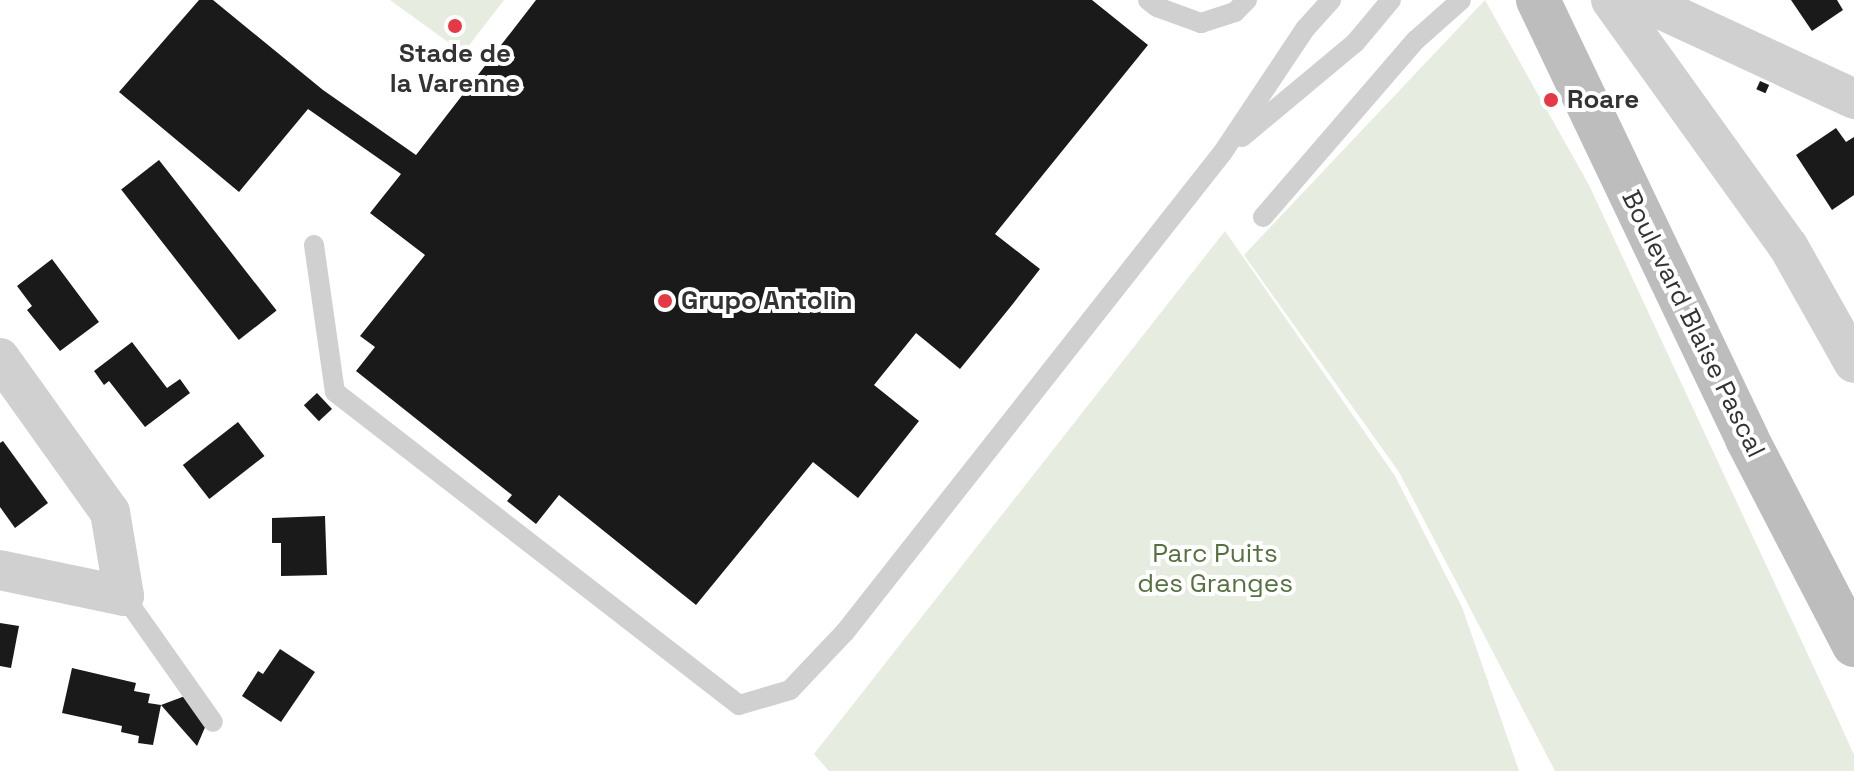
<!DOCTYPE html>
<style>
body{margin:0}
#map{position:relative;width:1854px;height:771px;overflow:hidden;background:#fff;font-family:"Space Grotesk",sans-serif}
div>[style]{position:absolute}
.green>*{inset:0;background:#e6ecdf}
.building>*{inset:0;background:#1a1a1a;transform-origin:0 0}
.service>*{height:20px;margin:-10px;padding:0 10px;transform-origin:10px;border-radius:10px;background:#d0d0d0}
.minor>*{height:40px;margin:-20px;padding:0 20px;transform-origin:20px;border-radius:20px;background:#d0d0d0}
.secondary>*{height:44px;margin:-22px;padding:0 22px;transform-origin:22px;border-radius:22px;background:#bdbdbd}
.dots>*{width:22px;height:22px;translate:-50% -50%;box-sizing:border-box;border:4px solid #fff;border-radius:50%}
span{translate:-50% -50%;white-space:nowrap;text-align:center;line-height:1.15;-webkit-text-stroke:8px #fff;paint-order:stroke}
.poi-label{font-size:26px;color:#333;font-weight:700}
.left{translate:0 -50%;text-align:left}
.street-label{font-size:26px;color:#333}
.park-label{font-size:26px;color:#56703f}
</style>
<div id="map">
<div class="green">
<div style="clip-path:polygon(390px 0,504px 0,463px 53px)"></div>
<div style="clip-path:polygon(1485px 0,1589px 185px,1836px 715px,1854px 755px,1854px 771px,1555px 771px,1399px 472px,1244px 255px)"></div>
<div style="clip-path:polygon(1225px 231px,1395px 476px,1462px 607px,1519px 771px,829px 771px,814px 754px)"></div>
</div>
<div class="building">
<div style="clip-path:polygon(199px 0,213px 0,323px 90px,416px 155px,536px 0,1092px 0,1148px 45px,995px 234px,1040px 269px,1012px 305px,960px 369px,916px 333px,874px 385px,919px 421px,858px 498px,813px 462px,696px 605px,559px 495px,536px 524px,507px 501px,512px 495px,356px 371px,375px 347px,360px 336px,425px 255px,370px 213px,401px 174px,308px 109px,239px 192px,119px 92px)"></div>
<div style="clip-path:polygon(1791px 0,1837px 0,1843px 10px,1812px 31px)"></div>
<div style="left:1760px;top:81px;width:10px;height:9px;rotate:24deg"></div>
<div style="clip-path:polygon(1836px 128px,1846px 142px,1854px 137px,1854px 195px,1832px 210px,1796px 155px)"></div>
<div style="left:159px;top:160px;width:191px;height:48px;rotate:52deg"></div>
<div style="clip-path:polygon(52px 259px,99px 322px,60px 351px,27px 310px,32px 306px,17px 286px)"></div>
<div style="clip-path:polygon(132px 342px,167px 388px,180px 379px,190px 393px,145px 427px,109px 381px,104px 385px,94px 371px)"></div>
<div style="left:317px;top:393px;width:22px;height:18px;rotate:47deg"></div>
<div style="left:238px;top:422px;width:43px;height:70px;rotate:52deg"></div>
<div style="clip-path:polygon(3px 441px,48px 503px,15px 528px,0 507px,0 443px)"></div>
<div style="clip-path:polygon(325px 516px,327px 575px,281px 576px,281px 543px,272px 543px,272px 518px)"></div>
<div style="clip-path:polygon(0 623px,19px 626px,11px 668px,0 666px)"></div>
<div style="clip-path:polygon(280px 649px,315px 672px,281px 722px,242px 696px,258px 671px,263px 674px)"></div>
<div style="clip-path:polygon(72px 668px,136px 683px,134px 691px,150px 694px,148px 703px,161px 705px,153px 745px,138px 743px,139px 736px,121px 732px,122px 726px,62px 713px)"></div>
<div style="clip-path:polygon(185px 696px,206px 725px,197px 746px,161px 705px)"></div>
</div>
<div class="service">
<div style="left:1148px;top:0;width:11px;rotate:38deg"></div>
<div style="left:1157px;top:7px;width:47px;rotate:20deg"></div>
<div style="left:1201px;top:23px;width:36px;rotate:-18deg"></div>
<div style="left:1235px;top:12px;width:17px;rotate:-45deg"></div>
<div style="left:1242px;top:137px;width:147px;rotate:-39.8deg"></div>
<div style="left:1355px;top:43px;width:56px;rotate:-50.1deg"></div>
<div style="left:1263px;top:217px;width:234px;rotate:-49.2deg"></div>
<div style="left:1416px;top:40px;width:60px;rotate:-41.6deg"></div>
<div style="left:314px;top:245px;width:148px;rotate:81.9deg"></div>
<div style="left:335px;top:392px;width:511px;rotate:37.77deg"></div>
<div style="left:739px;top:705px;width:53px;rotate:-16.4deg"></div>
<div style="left:790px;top:690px;width:80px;rotate:-46.5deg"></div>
<div style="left:845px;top:632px;width:611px;rotate:-51.78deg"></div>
<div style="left:1223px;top:152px;width:148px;rotate:-56.3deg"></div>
<div style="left:1305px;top:29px;width:39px;rotate:-48deg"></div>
<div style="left:124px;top:596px;width:154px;rotate:54.8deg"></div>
</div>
<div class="minor">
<div style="left:1611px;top:0;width:303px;rotate:54.3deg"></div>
<div style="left:1788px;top:246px;width:134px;rotate:60.6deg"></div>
<div style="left:1641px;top:0;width:235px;rotate:24.9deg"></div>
<div style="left:0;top:358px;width:189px;rotate:54.5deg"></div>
<div style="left:110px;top:512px;width:85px;rotate:80.5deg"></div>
<div style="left:124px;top:596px;width:127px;rotate:-168.2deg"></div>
</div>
<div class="secondary">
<div style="left:1538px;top:0;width:486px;rotate:64.5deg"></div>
<div style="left:1747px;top:439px;width:232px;rotate:62.6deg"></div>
</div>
<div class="dots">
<div style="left:455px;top:26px;background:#e63946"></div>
<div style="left:1551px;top:100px;background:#e63946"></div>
<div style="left:665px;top:301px;background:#e63946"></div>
</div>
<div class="poi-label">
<span style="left:455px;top:69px">Stade de<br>la Varenne</span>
<span class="left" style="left:1567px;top:100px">Roare</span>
<span class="left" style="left:681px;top:301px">Grupo Antolin</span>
</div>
<div class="street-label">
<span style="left:1693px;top:324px;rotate:64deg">Boulevard Blaise Pascal</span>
</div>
<div class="park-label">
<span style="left:1215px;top:569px">Parc Puits<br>des Granges</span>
</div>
</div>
